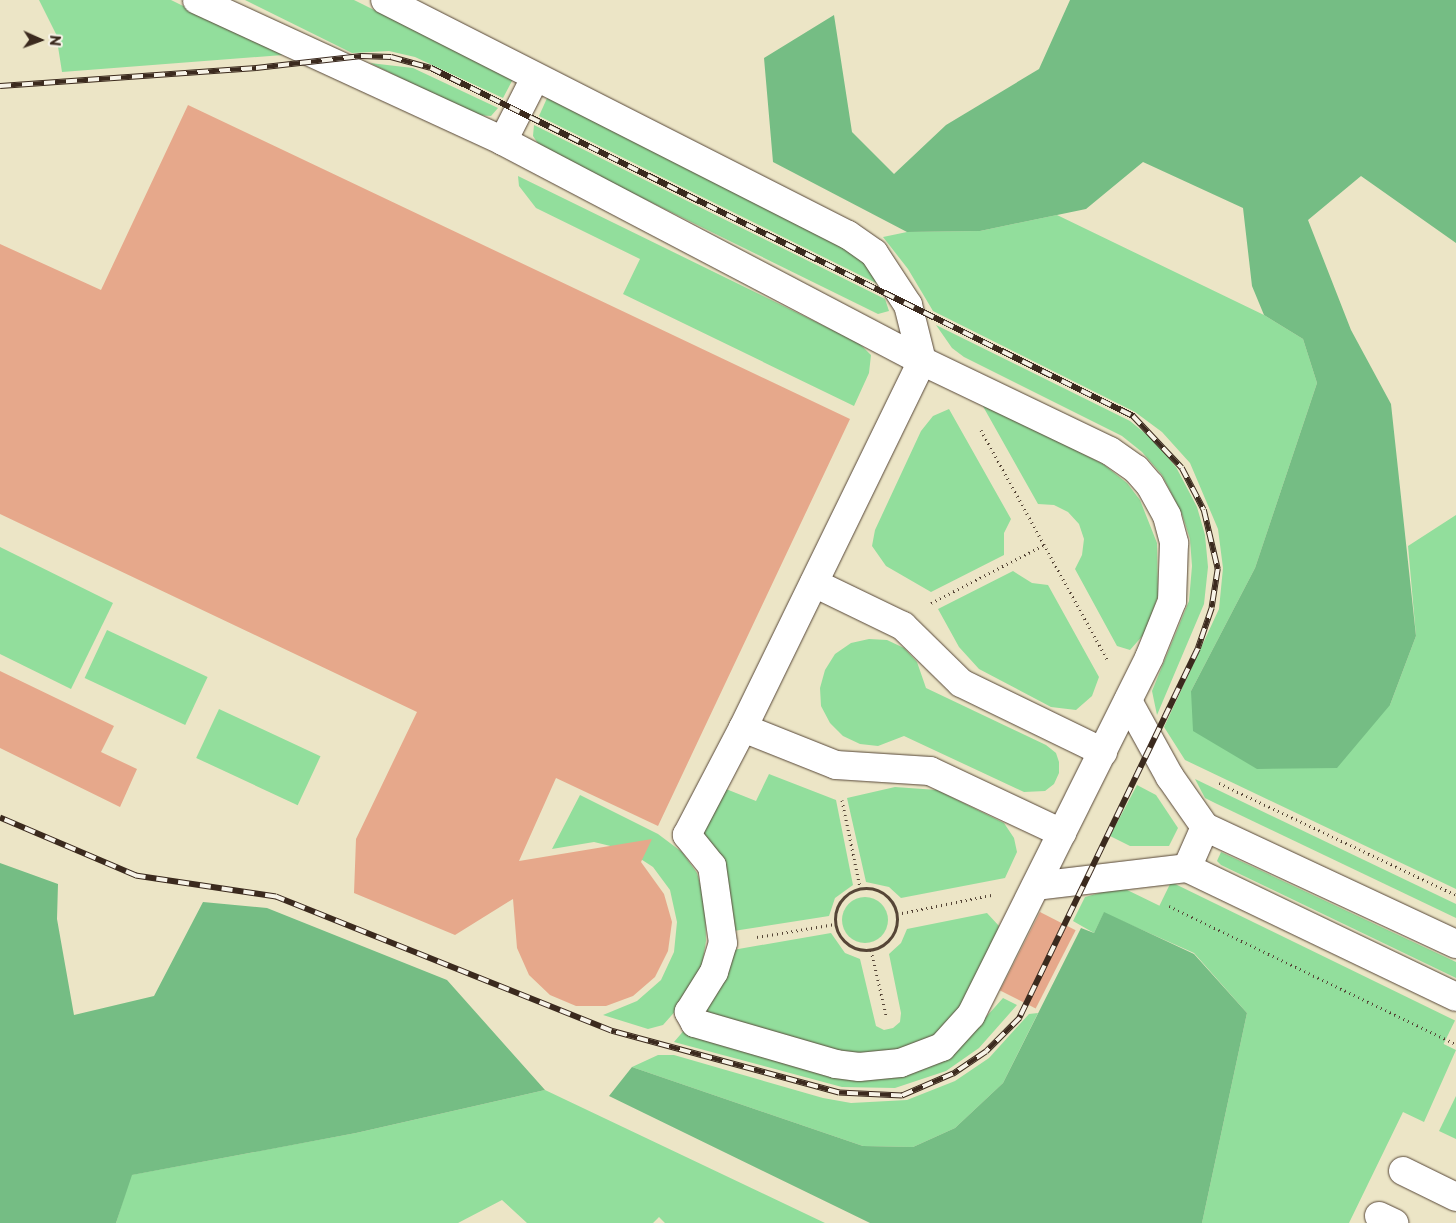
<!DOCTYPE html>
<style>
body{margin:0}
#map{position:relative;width:1456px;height:1223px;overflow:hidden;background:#ece5c6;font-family:"Playpen Sans",sans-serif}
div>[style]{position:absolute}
.green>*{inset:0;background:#92de9c;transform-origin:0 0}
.round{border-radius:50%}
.forest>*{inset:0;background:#75bd84}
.building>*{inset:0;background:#e6a88b;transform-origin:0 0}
.path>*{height:3px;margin-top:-1.5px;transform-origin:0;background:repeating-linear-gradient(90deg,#564637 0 1px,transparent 0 5px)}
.path>.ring{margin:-1.5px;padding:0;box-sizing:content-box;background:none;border:3px solid #564637;border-radius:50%}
.roads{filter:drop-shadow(0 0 1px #564637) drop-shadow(0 0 1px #564637)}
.minor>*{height:28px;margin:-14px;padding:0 14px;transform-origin:14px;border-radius:14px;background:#fff}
.rail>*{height:5.5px;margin-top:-2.75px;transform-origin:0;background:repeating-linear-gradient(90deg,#f7f3e8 0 11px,#3b2a1e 0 22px);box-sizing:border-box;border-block:1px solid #3b2a1e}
span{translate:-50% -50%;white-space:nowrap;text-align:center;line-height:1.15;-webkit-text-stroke:4px #f7f3e8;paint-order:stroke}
.north{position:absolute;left:15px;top:15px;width:50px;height:50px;-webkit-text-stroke:4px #f7f3e8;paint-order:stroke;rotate:92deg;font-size:14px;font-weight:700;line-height:20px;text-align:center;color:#3b2a1e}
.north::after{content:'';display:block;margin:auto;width:18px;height:22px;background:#3b2a1e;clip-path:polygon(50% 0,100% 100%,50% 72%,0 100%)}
</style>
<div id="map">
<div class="green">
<div style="clip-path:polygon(39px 0,171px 0,283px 55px,62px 72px,56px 34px)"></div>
<div style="clip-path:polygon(245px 0,354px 0,513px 79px,503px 98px,415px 57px,389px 51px,352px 53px)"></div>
<div style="clip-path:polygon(370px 63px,413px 68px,498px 108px,491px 116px,476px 115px)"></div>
<div style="clip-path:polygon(548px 96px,866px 260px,878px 284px,539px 116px)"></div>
<div style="clip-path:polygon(534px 125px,885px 299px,889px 311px,878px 314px,549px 152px,539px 145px,533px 136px)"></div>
<div style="clip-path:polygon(518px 176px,859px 343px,871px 355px,869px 373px,854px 406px,623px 294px,640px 259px,536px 208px,519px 186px)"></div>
<div style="clip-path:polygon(1057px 215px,1264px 315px,1303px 339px,1317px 383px,1255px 568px,1191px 691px,1390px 705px,1416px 636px,1408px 546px,1456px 515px,1456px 889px,1185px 760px,1164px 727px,1219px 609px,1223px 568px,1218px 529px,1190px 463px,1162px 432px,1135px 412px,933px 311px,908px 269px,883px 237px,907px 232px,980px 231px)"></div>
<div style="clip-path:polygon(936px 325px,1130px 421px,1152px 439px,1176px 467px,1197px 507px,1205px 535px,1208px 567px,1204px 604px,1157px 715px,1152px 691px,1189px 601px,1192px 566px,1190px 539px,1182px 514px,1162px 475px,1142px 452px,1122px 436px,964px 357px,952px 348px)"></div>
<div style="clip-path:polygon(980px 401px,1103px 464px,1127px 483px,1140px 500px,1157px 543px,1158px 596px,1145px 633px,1130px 650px,1117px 646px,1075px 569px,1082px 555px,1084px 539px,1079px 524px,1068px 512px,1054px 505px,1038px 504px)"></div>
<div style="clip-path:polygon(949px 409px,1011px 519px,1004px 533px,1004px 555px,931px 592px,886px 566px,872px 546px,875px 530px,921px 431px,933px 416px)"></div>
<div style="clip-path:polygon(0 547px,113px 603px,71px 689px,0 654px)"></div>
<div style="clip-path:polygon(1013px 571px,1032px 583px,1048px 585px,1099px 677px,1092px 696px,1076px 710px,1051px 707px,979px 669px,959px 647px,938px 609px)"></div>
<div style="left:107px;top:630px;width:111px;height:53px;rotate:25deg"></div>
<div style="clip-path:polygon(869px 639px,887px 640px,904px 648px,917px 662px,926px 688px,1046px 745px,1056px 753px,1059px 762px,1059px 773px,1054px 784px,1045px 791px,1024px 792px,904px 736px,878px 746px,860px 744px,843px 736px,830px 723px,821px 706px,820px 688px,825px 670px,835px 654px,851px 643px)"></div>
<div style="left:219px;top:709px;width:112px;height:54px;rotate:25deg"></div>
<div style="clip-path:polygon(769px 774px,836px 800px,853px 885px,835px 898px,829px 916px,727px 932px,700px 840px,721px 787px,756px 801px)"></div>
<div style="clip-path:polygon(1195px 779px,1456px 904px,1456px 918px,1215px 803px,1205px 798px)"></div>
<div style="clip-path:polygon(1137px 785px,1156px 795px,1178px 828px,1169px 846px,1130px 846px,1110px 836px)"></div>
<div style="clip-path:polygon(895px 787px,937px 790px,1004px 823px,1014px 838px,1017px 852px,1005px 878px,901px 898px,889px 887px,866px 882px,847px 798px)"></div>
<div style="clip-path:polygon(580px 795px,658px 834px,682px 852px,697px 873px,705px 902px,706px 941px,701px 972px,687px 998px,663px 1025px,648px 1029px,603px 1015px,637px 1001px,661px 980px,674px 952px,677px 922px,670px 890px,653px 867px,627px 850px,594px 842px,552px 849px)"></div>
<div style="clip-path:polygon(1221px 852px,1456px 962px,1456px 978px,1221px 865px,1217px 861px)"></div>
<div style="left:1171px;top:882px;width:316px;height:32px;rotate:26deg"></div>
<div style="clip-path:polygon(1121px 887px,1456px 1050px,1424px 1122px,1403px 1112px,1349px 1223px,1202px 1223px,1247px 1013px,1194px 953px,1104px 913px,1094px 933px,1073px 921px,1085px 897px)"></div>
<div class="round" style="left:842px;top:897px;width:46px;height:46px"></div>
<div style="clip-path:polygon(987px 913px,999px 926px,997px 934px,951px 1024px,919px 1047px,856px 1057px,700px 1015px,727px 951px,831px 933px,845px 953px,860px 959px,876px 1026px,884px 1030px,893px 1028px,900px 1022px,901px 1013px,889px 954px,901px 943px,907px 929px)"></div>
<div style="clip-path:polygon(1003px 998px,1017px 1005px,979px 1048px,946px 1071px,895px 1088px,842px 1087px,674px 1042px,686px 1028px,834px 1071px,970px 1035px)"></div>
<div style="clip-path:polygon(1038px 1013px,1003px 1083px,955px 1128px,913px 1147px,863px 1146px,632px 1067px,658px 1055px,674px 1055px,823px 1098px,851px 1103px,907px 1100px,955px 1081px,989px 1058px,1029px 1014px)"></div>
<div style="clip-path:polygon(545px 1090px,825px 1223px,665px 1223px,659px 1217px,653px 1223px,527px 1223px,502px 1200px,458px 1223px,116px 1223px,131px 1175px,356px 1133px)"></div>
<div style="clip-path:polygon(1456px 1096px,1456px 1139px,1439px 1131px)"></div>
</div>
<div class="forest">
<div style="clip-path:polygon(1070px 0,1456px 0,1456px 243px,1361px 176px,1308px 220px,1351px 330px,1391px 404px,1416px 636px,1390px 705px,1337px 768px,1257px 769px,1193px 731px,1191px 691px,1255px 568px,1317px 383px,1303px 339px,1264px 315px,1252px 286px,1243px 208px,1143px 162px,1086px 209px,980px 231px,907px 232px,773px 162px,764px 58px,834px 15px,852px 132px,894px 174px,946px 125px,1039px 69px)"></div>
<div style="clip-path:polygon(0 863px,58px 884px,57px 919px,74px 1015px,154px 996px,203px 902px,267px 908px,447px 980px,545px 1090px,356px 1133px,132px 1175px,116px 1223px,0 1223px)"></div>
<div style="clip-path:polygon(1104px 912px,1194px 954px,1247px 1013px,1202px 1223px,870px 1223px,609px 1096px,632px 1067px,863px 1146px,913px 1147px,955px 1128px,1003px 1083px,1081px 928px,1094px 933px)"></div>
</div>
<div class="building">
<div style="clip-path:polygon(188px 105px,850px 419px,658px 826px,556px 778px,519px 861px,652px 839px,641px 862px,664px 894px,672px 922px,668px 951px,655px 977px,633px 996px,606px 1006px,576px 1006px,550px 995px,529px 975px,517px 948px,513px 899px,455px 935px,354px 893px,356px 839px,417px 712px,0 514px,0 244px,101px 290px)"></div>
<div style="clip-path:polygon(0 671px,114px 726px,101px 752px,137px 769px,120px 807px,0 748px)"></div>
<div style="left:1040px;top:912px;width:40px;height:88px;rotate:27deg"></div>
</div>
<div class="path">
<div style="left:981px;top:430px;width:264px;rotate:61.2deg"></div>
<div style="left:931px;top:603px;width:127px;rotate:-27.2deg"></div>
<div style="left:1219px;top:783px;width:262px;rotate:25.3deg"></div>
<div style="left:842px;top:800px;width:89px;rotate:78.3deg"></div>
<div class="ring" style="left:835px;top:888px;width:59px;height:59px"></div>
<div style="left:1169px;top:906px;width:318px;rotate:25.7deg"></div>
<div style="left:897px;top:914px;width:96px;rotate:-11.4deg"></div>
<div style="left:757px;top:937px;width:79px;rotate:-9.5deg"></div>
<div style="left:871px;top:950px;width:67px;rotate:77deg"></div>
</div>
<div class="roads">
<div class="minor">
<div style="left:197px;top:0;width:337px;rotate:24.7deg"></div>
<div style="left:503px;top:141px;width:473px;rotate:27.7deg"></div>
<div style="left:922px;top:361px;width:208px;rotate:25.6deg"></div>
<div style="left:1110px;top:451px;width:32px;rotate:35deg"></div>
<div style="left:1136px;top:469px;width:21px;rotate:49deg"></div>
<div style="left:1150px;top:485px;width:35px;rotate:61deg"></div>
<div style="left:1167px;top:516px;width:28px;rotate:75deg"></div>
<div style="left:1174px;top:543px;width:58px;rotate:92deg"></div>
<div style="left:1172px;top:601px;width:61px;rotate:112deg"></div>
<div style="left:1149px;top:658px;width:399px;rotate:116.5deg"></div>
<div style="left:971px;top:1015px;width:43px;rotate:132.2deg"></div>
<div style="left:942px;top:1047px;width:45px;rotate:159.1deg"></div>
<div style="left:900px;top:1063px;width:41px;rotate:174.4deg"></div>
<div style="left:859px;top:1067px;width:23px;rotate:-173deg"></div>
<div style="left:836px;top:1064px;width:147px;rotate:-163.8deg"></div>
<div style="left:695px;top:1023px;width:13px;rotate:-119deg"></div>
<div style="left:689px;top:1012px;width:47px;rotate:-58deg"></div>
<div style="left:714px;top:972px;width:30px;rotate:-73deg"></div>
<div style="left:723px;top:943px;width:78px;rotate:-98.1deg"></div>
<div style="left:712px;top:866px;width:40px;rotate:-129deg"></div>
<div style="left:687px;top:835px;width:121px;rotate:-62.4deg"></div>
<div style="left:743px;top:728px;width:408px;rotate:-64deg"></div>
<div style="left:922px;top:361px;width:58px;rotate:-104deg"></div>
<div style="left:908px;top:305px;width:62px;rotate:-123.2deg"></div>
<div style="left:874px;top:253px;width:32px;rotate:-145deg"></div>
<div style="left:848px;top:235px;width:519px;rotate:-153.09deg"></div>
<div style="left:503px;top:141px;width:71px;rotate:-63.1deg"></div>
<div style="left:814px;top:583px;width:99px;rotate:25.8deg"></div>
<div style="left:903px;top:626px;width:81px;rotate:44.5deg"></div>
<div style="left:961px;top:683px;width:158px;rotate:25.9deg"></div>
<div style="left:1128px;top:701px;width:87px;rotate:61.1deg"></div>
<div style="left:1170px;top:777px;width:61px;rotate:55deg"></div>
<div style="left:1205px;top:827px;width:277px;rotate:25deg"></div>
<div style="left:743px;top:728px;width:100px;rotate:21.7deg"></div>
<div style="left:836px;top:765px;width:94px;rotate:3.7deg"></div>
<div style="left:930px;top:771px;width:146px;rotate:25.2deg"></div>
<div style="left:1187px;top:868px;width:45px;rotate:-66.3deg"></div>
<div style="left:1036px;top:886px;width:152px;rotate:-6.8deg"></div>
<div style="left:1187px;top:868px;width:298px;rotate:25.6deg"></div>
<div style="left:1403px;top:1171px;width:59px;rotate:26.1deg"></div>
<div style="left:1379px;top:1216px;width:17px;rotate:25deg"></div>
</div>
</div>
<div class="rail">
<div style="left:0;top:86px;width:257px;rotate:-4deg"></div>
<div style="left:256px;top:68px;width:106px;rotate:-6.5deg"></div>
<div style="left:361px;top:56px;width:30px;rotate:2deg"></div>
<div style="left:391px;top:57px;width:41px;rotate:15.4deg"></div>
<div style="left:431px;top:68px;width:784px;rotate:26.37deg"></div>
<div style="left:1133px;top:416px;width:71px;rotate:46.7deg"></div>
<div style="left:1182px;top:468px;width:47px;rotate:62.4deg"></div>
<div style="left:1204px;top:510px;width:61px;rotate:76.7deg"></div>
<div style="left:1218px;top:569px;width:39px;rotate:99deg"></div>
<div style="left:1212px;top:608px;width:43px;rotate:108.9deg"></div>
<div style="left:1198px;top:649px;width:410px;rotate:115.8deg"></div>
<div style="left:1020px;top:1018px;width:48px;rotate:135deg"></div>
<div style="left:986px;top:1052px;width:40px;rotate:146deg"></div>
<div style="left:953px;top:1074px;width:56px;rotate:156.7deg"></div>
<div style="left:902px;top:1096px;width:63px;rotate:-177.3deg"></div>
<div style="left:839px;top:1093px;width:236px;rotate:-164.8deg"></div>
<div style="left:611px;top:1031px;width:361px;rotate:-158.2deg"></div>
<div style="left:276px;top:897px;width:142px;rotate:-171.5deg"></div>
<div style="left:136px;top:876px;width:148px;rotate:-156.9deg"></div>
</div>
<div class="north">N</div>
</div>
